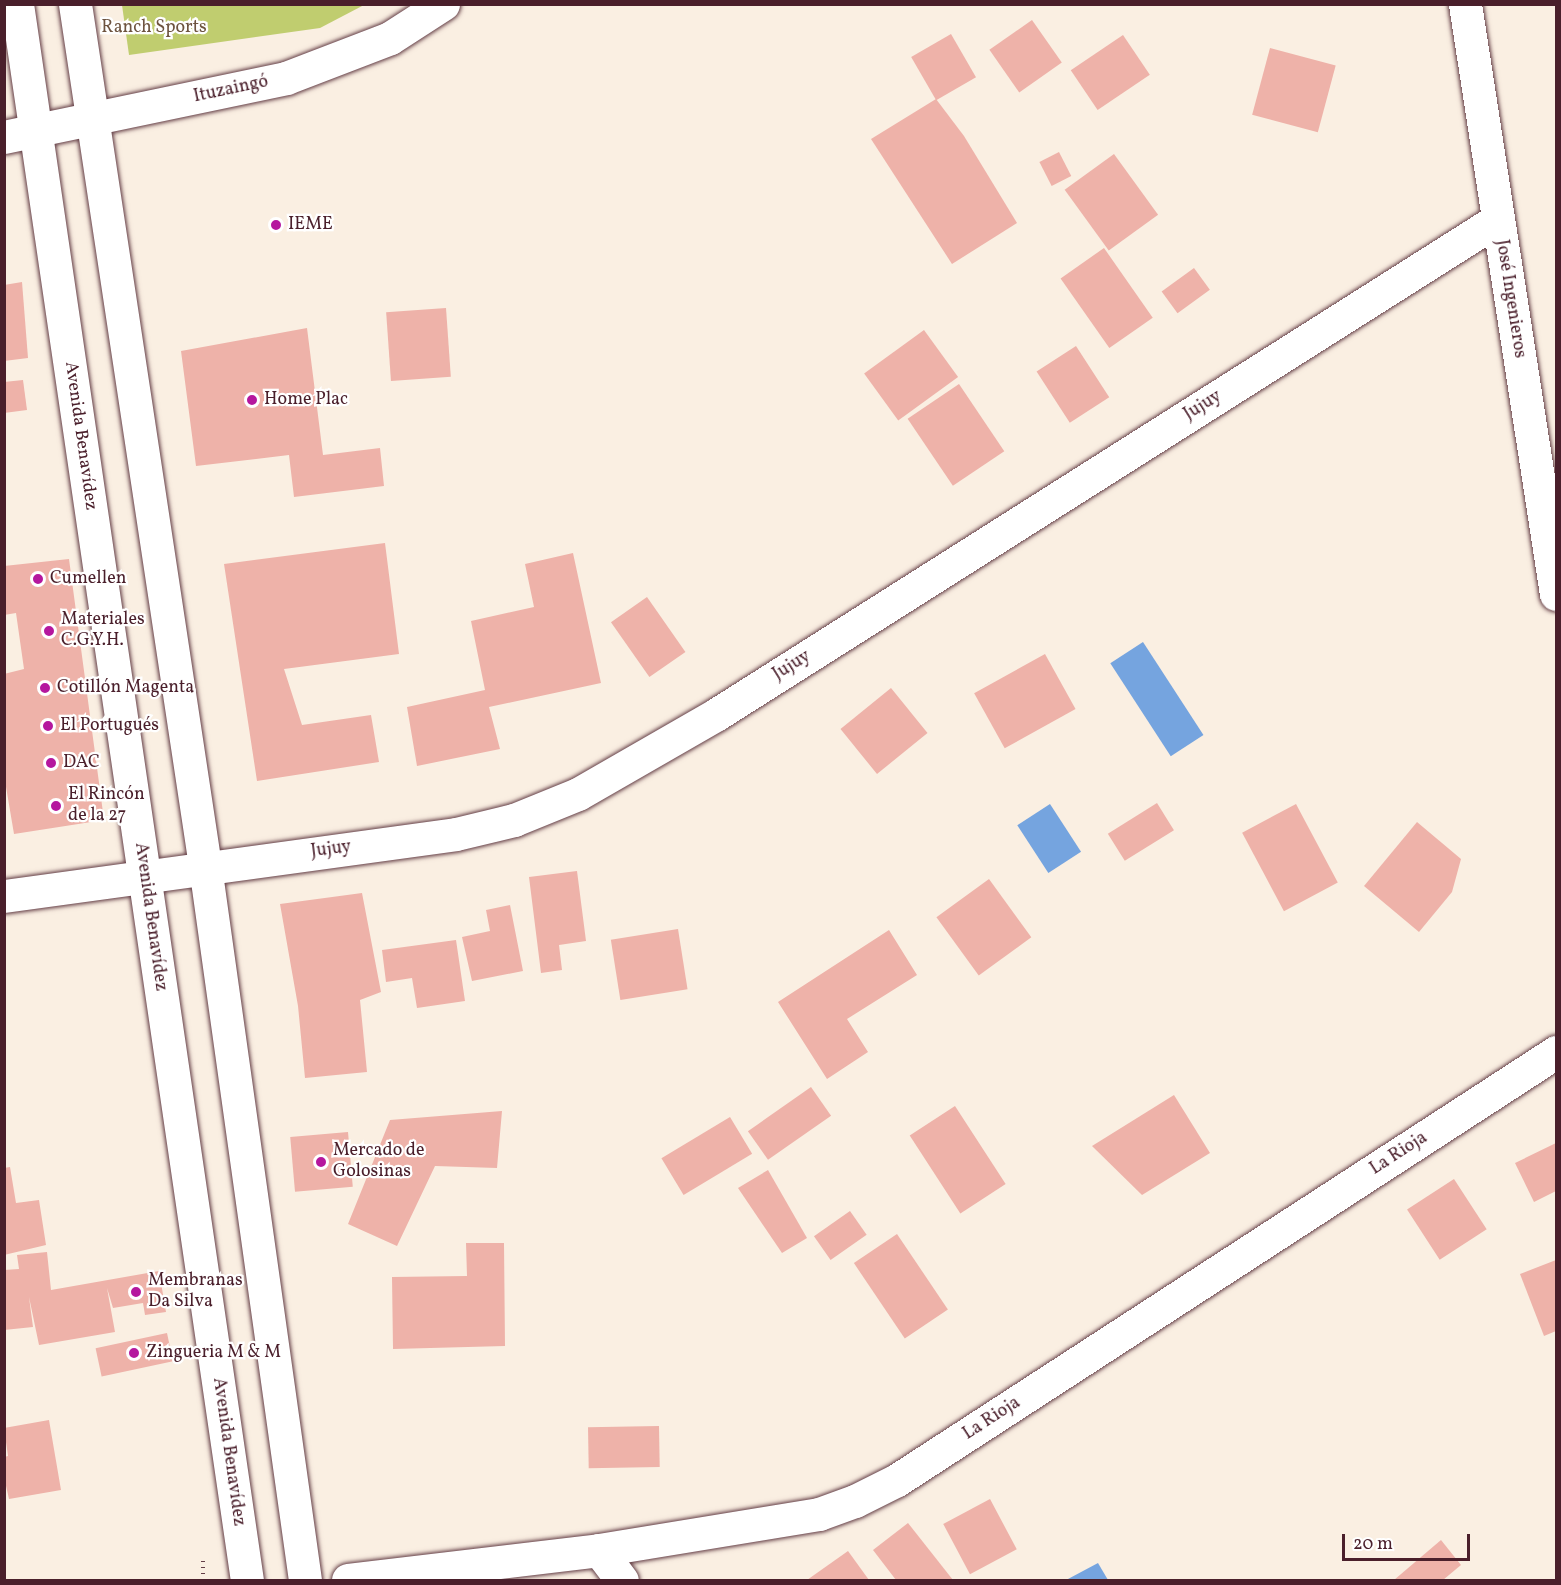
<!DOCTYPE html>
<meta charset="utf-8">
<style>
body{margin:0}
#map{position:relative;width:1561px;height:1585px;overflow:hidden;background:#faefe2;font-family:Vollkorn,serif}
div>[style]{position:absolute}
.green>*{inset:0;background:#c0cd6f}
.water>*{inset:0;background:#75a4df;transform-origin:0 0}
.building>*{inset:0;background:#eeb2a9;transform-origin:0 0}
.path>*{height:4px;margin-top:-2px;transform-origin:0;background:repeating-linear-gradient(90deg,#643e46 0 1.5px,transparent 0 6px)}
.roads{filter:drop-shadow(0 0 2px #643e46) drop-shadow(0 0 2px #643e46)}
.minor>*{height:33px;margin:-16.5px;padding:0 16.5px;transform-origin:16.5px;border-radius:16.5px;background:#fff}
.secondary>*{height:33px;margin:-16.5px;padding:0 16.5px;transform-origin:16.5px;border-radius:16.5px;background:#fff}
.dots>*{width:16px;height:16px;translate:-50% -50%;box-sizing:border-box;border:3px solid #fff;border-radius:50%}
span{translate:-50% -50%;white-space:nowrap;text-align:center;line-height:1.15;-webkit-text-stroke:4.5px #fff;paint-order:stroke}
.park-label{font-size:18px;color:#6d533f}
.street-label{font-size:18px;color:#4a1f2b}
.poi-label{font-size:18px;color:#4a1f2b}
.left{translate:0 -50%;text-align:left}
.frame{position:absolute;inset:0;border:6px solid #4a1f2b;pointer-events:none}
.scale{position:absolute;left:1342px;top:1534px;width:128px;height:27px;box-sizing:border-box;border:3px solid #4a1f2b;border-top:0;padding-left:8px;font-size:18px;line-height:21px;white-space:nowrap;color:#4a1f2b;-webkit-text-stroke:4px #fff;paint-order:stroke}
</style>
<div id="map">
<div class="green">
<div style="clip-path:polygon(122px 5px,122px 4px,364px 5px,320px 28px,129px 55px)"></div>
</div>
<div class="water">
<div style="left:1143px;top:642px;width:111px;height:39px;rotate:57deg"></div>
<div style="left:1050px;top:804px;width:57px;height:39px;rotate:57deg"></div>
<div style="clip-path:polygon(1098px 1563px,1108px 1580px,1069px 1580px,1068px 1579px)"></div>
</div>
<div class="building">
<div style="left:1032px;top:20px;width:52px;height:52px;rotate:55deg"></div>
<div style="left:951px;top:34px;width:50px;height:46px;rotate:60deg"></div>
<div style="left:1123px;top:35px;width:48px;height:63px;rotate:56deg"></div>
<div style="left:1270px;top:48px;width:68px;height:69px;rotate:15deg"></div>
<div style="clip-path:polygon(936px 99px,964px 136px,1017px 223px,952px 264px,871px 139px)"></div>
<div style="left:1059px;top:152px;width:27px;height:22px;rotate:63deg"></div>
<div style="left:1114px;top:154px;width:75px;height:61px;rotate:54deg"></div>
<div style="left:1104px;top:248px;width:85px;height:53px;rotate:55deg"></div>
<div style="left:1194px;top:268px;width:27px;height:40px;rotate:54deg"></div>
<div style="clip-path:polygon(22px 282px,28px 358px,4px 361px,4px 285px)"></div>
<div style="left:446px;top:308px;width:69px;height:60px;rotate:86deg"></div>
<div style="clip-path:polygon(307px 328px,323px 455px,380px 448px,384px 486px,294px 497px,289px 455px,196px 466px,181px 351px)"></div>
<div style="left:924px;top:330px;width:58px;height:74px;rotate:54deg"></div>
<div style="left:1076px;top:346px;width:61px;height:47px;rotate:57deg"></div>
<div style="clip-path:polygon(23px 380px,27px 410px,4px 413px,4px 382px)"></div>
<div style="left:959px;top:384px;width:81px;height:62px;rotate:56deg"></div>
<div style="clip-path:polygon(385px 543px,399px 654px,284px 669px,302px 725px,371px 715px,379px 762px,257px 781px,224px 564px)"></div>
<div style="clip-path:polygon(573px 553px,601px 683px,489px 707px,500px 749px,417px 766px,407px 707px,485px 690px,471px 621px,534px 607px,525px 564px)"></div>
<div style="clip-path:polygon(69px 559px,104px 820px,14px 834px,4px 775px,4px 674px,24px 669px,16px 613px,4px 615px,4px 566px)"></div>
<div style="left:647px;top:597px;width:67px;height:44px;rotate:55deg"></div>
<div style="left:1045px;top:654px;width:63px;height:81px;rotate:61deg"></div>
<div style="left:891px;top:688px;width:58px;height:65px;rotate:51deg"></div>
<div style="left:1157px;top:803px;width:32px;height:58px;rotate:58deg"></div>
<div style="left:1296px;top:804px;width:89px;height:61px;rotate:62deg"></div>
<div style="clip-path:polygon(1417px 822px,1461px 859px,1452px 892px,1419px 932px,1364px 886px)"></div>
<div style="clip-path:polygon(577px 871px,586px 941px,559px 945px,562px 970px,541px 973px,529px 877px)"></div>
<div style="left:989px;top:879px;width:72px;height:65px;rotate:54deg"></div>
<div style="clip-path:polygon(362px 893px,381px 992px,360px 1000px,367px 1072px,305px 1078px,298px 1006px,280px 904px)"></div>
<div style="clip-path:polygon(510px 905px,523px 971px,472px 981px,462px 937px,490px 931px,486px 910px)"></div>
<div style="left:678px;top:929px;width:61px;height:68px;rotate:81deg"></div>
<div style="clip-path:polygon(889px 930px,917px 975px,847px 1019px,868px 1052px,827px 1079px,778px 1002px)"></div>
<div style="clip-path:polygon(456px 940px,465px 1001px,417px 1008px,412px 978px,386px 982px,382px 950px)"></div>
<div style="left:811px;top:1087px;width:35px;height:77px;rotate:55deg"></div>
<div style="clip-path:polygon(1174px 1095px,1210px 1153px,1142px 1195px,1092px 1146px)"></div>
<div style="left:955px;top:1106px;width:93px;height:54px;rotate:57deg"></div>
<div style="clip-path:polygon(502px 1111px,497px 1168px,435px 1166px,397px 1246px,348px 1224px,390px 1120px)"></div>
<div style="left:730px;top:1117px;width:43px;height:80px;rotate:59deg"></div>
<div style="left:348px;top:1132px;width:55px;height:58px;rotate:85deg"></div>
<div style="clip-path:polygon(1556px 1143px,1556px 1191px,1534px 1202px,1515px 1163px)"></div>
<div style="clip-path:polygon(10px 1167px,16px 1203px,39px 1200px,46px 1245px,4px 1255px,4px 1168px)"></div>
<div style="clip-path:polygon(768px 1170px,807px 1238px,782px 1253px,738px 1188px)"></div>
<div style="left:1454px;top:1179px;width:60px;height:56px;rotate:57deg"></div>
<div style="left:850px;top:1211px;width:29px;height:44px;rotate:55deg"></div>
<div style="left:897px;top:1234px;width:91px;height:52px;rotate:56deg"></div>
<div style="clip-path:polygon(466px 1243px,504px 1243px,505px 1346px,393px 1349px,392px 1277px,467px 1276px)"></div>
<div style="clip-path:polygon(47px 1252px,51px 1290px,159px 1271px,166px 1312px,145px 1315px,143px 1303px,113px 1308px,107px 1288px,115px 1332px,39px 1345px,29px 1297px,33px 1327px,4px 1330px,4px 1270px,19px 1269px,17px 1255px)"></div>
<div style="clip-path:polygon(1556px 1260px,1556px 1331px,1544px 1336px,1520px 1274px)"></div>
<div style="left:167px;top:1333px;width:29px;height:73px;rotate:78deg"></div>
<div style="clip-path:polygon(49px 1420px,61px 1490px,9px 1499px,4px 1477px,4px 1457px,8px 1456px,4px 1428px)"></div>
<div style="left:659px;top:1426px;width:41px;height:71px;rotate:89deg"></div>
<div style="left:990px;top:1499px;width:57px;height:53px;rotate:62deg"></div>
<div style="clip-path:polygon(908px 1523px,953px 1580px,896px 1580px,873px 1550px)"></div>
<div style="clip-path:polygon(1441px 1540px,1461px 1565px,1443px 1580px,1394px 1580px)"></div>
<div style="clip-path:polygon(848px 1551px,869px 1580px,807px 1580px)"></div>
</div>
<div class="path">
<div style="left:203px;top:1580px;width:22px;rotate:-90deg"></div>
</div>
<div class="roads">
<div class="minor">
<div style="left:1465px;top:4px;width:597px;rotate:81.23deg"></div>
<div style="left:4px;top:137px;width:288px;rotate:-11.8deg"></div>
<div style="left:286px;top:78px;width:111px;rotate:-21deg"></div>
<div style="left:390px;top:38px;width:63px;rotate:-32.7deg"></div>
<div style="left:4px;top:896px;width:456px;rotate:-7.8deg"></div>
<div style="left:456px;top:834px;width:60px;rotate:-13.6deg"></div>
<div style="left:514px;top:820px;width:69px;rotate:-22.1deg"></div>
<div style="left:578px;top:794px;width:160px;rotate:-29.9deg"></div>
<div style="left:717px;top:714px;width:923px;rotate:-32.35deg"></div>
<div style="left:599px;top:1550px;width:38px;rotate:53deg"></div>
<div style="left:348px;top:1580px;width:253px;rotate:-6.8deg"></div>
<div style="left:599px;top:1550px;width:223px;rotate:-9.3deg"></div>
<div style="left:819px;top:1514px;width:38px;rotate:-20deg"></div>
<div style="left:855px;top:1501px;width:47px;rotate:-26.6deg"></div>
<div style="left:897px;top:1480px;width:786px;rotate:-33deg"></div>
</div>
<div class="secondary">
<div style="left:17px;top:4px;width:1593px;rotate:81.7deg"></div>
<div style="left:75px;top:4px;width:872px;rotate:81.42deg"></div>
<div style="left:205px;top:866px;width:721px;rotate:82.03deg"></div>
</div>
</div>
<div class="dots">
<div style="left:276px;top:225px;background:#b5179e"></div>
<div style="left:252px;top:400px;background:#b5179e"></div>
<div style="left:38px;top:579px;background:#b5179e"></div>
<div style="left:49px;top:631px;background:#b5179e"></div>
<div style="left:45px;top:688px;background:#b5179e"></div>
<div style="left:48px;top:726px;background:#b5179e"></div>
<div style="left:51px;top:763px;background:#b5179e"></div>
<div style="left:56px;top:806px;background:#b5179e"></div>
<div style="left:321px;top:1162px;background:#b5179e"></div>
<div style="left:136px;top:1292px;background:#b5179e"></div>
<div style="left:134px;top:1353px;background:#b5179e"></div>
</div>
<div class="park-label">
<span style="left:154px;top:28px">Ranch Sports</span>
</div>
<div class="street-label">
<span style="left:231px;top:90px;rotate:-12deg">Ituzaingó</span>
<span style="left:1510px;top:299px;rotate:81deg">José Ingenieros</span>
<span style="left:1203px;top:406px;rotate:-32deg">Jujuy</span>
<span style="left:80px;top:436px;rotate:82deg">Avenida Benavídez</span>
<span style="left:792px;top:666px;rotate:-32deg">Jujuy</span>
<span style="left:331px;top:850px;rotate:-7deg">Jujuy</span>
<span style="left:150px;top:917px;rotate:82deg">Avenida Benavídez</span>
<span style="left:1399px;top:1154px;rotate:-33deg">La Rioja</span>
<span style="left:992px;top:1419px;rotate:-33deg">La Rioja</span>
<span style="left:228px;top:1452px;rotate:82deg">Avenida Benavídez</span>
</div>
<div class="poi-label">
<span class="left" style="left:288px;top:225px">IEME</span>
<span class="left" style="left:264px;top:400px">Home Plac</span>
<span class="left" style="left:50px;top:579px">Cumellen</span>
<span class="left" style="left:61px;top:631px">Materiales<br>C.G.Y.H.</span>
<span class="left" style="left:57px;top:688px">Cotillón Magenta</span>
<span class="left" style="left:60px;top:726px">El Portugués</span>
<span class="left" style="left:63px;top:763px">DAC</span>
<span class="left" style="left:68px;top:806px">El Rincón<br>de la 27</span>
<span class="left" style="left:333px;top:1162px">Mercado de<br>Golosinas</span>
<span class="left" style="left:148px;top:1292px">Membranas<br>Da Silva</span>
<span class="left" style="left:146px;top:1353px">Zingueria M &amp; M</span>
</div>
<div class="frame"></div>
<div class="scale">20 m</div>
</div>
